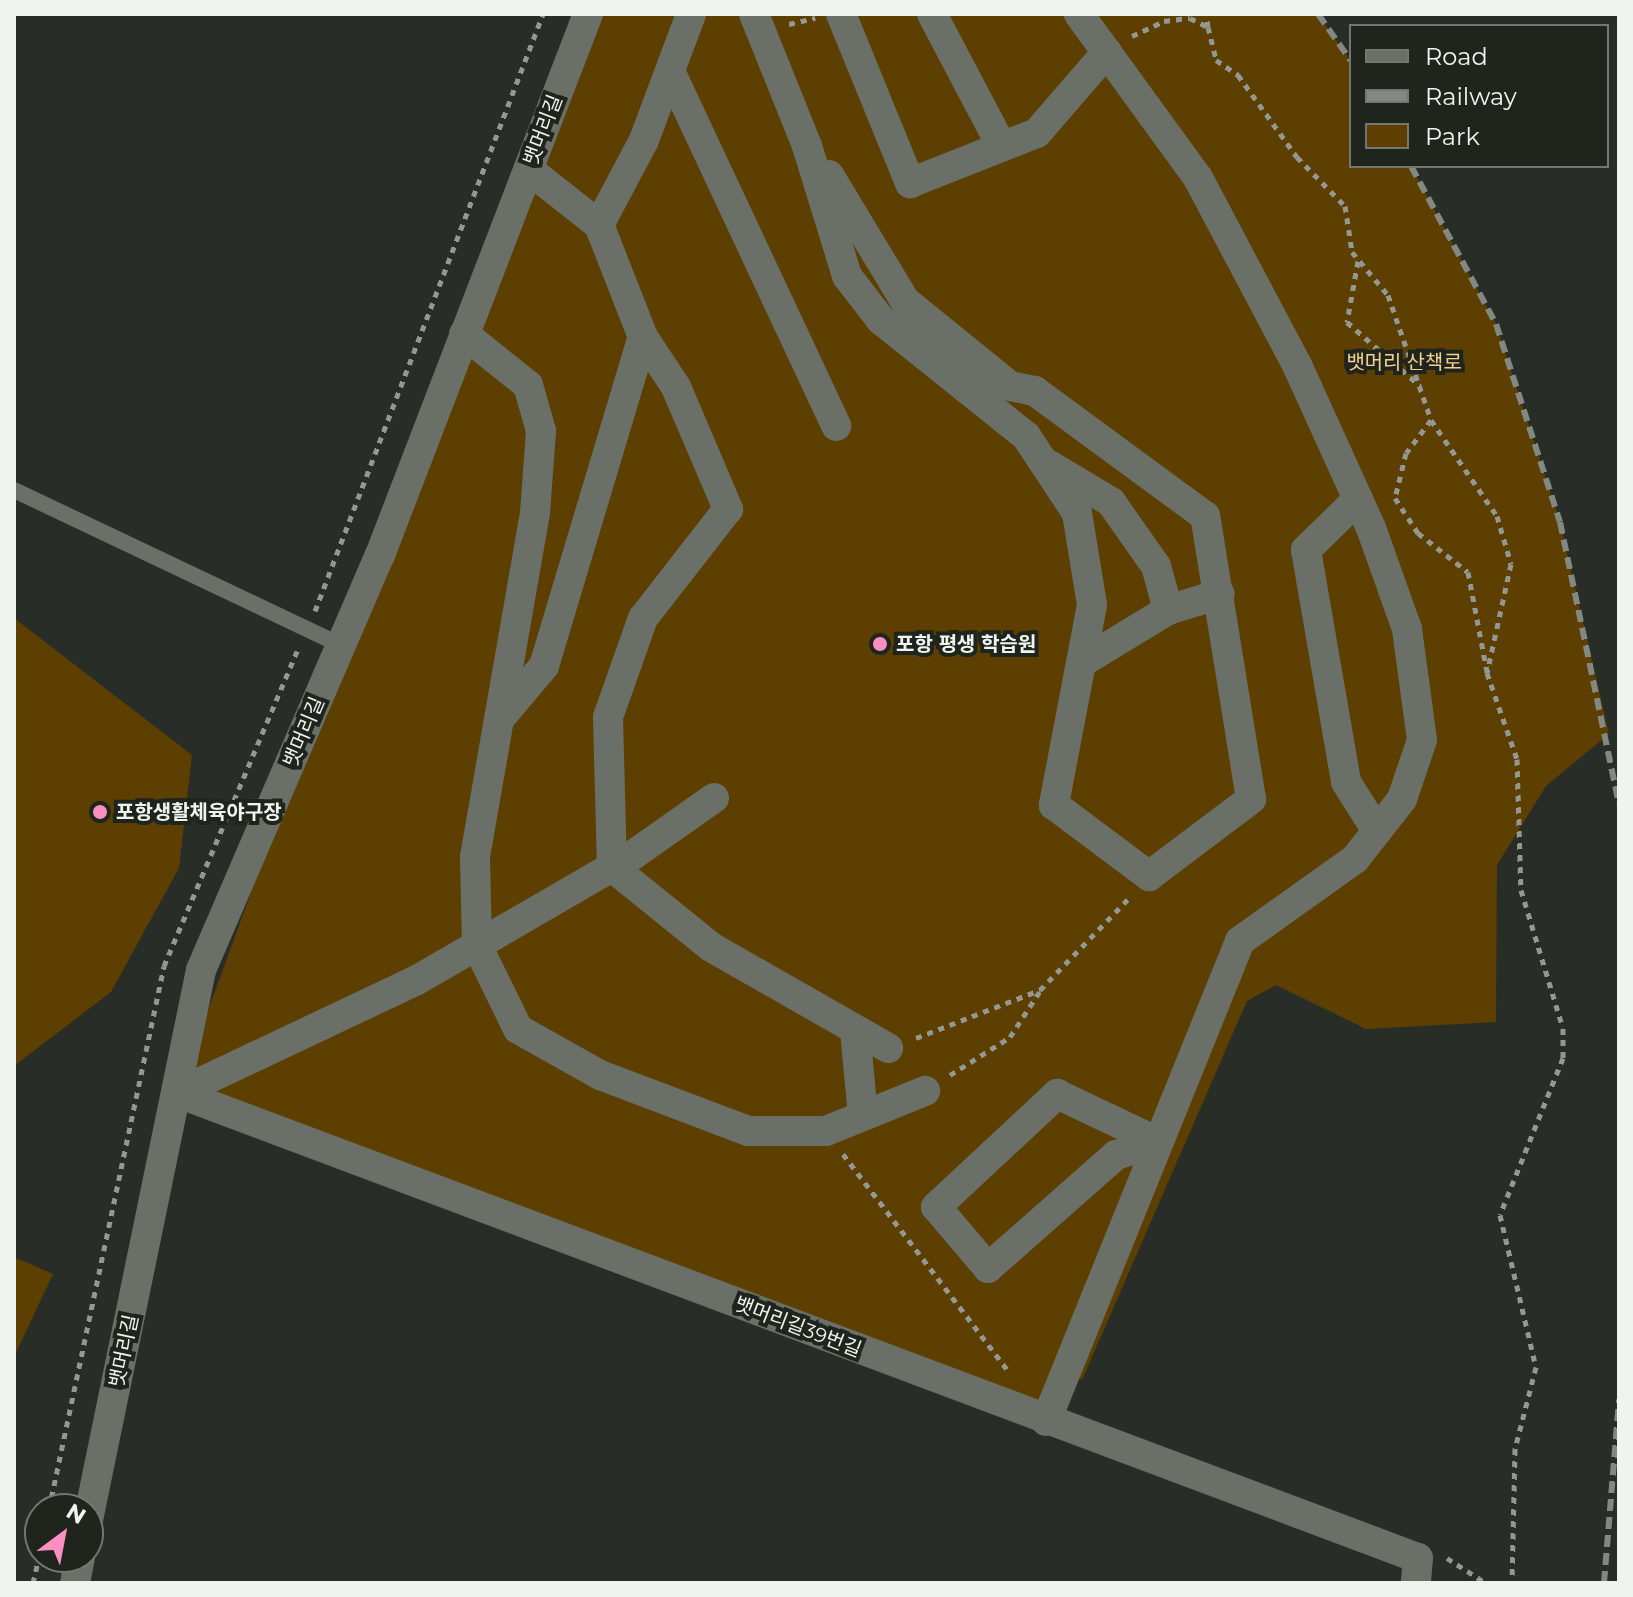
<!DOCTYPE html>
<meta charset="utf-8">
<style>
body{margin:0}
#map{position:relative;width:1633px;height:1597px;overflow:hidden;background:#282d27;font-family:Montserrat,"Noto Sans KR",sans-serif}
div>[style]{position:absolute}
.green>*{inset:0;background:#5c3f01}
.path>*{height:5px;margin-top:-2.5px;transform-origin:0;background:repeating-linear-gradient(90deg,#949893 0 6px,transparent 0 12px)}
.lane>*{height:16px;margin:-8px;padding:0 8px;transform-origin:8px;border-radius:8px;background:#6a7068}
.street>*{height:30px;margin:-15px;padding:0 15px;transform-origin:15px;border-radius:15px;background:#6a7068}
.rail>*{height:6px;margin-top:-3px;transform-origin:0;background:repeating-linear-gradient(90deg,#848883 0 12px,transparent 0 18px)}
.dots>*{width:22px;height:22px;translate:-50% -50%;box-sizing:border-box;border:4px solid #1f241d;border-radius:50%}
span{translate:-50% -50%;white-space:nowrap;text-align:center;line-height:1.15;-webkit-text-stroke:8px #1f241d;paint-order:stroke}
.street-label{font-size:20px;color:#f0f4ef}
.park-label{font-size:20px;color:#f5cf91}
.poi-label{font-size:20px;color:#f0f4ef;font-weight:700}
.left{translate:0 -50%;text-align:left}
.frame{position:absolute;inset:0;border:16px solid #f0f4ef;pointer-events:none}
.legend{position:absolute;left:1349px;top:24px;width:260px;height:144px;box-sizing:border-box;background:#1f241d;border:2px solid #737771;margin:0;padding:10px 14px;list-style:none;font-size:24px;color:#f0f4ef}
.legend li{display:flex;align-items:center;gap:16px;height:40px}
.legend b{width:40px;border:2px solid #737771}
.north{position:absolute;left:24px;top:1493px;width:80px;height:80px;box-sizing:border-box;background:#1f241d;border:2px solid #737771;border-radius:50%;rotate:32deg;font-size:22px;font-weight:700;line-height:32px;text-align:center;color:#f0f4ef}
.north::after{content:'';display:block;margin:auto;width:28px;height:36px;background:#fc8fc2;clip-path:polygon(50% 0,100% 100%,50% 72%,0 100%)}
</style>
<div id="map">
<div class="green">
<div style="clip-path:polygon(588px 14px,1318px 14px,1351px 61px,1351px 166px,1411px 166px,1496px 324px,1560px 522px,1609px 734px,1546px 786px,1497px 865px,1496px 1022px,1366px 1029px,1276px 985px,1247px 1001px,1082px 1380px,1064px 1372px,1046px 1421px,178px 1093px,341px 645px)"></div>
<div style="clip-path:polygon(14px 618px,192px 755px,179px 868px,111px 992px,14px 1066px)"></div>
<div style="clip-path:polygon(14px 1257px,53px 1274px,14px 1357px)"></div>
</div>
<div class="path">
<div style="left:789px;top:24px;width:27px;rotate:-13deg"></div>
<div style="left:1208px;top:27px;width:34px;rotate:76deg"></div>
<div style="left:1216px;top:60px;width:27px;rotate:34deg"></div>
<div style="left:1238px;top:75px;width:101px;rotate:54.3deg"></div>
<div style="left:1297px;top:157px;width:69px;rotate:45.6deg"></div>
<div style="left:1345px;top:206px;width:47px;rotate:81.3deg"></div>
<div style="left:1352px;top:252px;width:56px;rotate:50.1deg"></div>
<div style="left:1388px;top:295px;width:132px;rotate:71deg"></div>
<div style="left:1431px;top:420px;width:116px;rotate:55.5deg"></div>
<div style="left:1497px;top:516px;width:50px;rotate:73.7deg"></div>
<div style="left:1511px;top:564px;width:112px;rotate:102.4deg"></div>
<div style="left:1487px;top:673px;width:91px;rotate:70.8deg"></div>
<div style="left:1517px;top:759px;width:131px;rotate:88.3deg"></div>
<div style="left:1521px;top:890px;width:144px;rotate:73.1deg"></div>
<div style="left:1563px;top:1028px;width:30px;rotate:90deg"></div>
<div style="left:1563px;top:1058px;width:169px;rotate:111.9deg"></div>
<div style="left:1500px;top:1215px;width:156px;rotate:76.7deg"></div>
<div style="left:1536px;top:1367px;width:85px;rotate:104.4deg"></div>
<div style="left:1515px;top:1449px;width:134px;rotate:91.3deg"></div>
<div style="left:1132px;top:36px;width:35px;rotate:-25deg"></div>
<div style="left:1164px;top:21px;width:26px;rotate:-7deg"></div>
<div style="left:1190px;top:18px;width:20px;rotate:27deg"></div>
<div style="left:1208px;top:27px;width:13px;rotate:-99deg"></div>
<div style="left:1358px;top:261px;width:62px;rotate:100.2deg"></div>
<div style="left:1347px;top:322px;width:97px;rotate:41.2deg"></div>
<div style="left:1431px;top:420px;width:41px;rotate:127.1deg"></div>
<div style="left:1406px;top:453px;width:46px;rotate:103.7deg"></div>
<div style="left:1395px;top:498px;width:42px;rotate:56.7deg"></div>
<div style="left:1418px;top:533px;width:63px;rotate:38deg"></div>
<div style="left:1468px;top:572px;width:102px;rotate:79.2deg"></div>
<div style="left:315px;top:611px;width:639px;rotate:-69.1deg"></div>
<div style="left:916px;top:1038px;width:133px;rotate:-21.2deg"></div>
<div style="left:1040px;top:990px;width:129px;rotate:-45.9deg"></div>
<div style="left:950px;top:1075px;width:71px;rotate:-32.3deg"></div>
<div style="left:1010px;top:1037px;width:55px;rotate:-56.9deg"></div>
<div style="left:843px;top:1154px;width:274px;rotate:52.7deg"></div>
<div style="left:49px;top:1509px;width:555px;rotate:-78.04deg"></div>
<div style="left:164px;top:966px;width:344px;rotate:-67.1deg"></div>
<div style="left:1447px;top:1558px;width:46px;rotate:32.7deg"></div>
<div style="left:33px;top:1583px;width:32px;rotate:-77deg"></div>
</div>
<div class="lane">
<div style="left:14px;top:490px;width:362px;rotate:25.4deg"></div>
</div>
<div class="street">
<div style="left:754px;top:14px;width:142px;rotate:68.1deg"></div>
<div style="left:807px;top:146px;width:136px;rotate:72.9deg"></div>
<div style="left:847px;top:276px;width:56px;rotate:52.3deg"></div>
<div style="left:881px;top:320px;width:186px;rotate:38.7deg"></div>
<div style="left:1026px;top:436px;width:92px;rotate:56.5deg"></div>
<div style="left:1077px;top:513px;width:93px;rotate:80.7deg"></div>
<div style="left:1092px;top:605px;width:204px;rotate:100.8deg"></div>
<div style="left:1054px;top:805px;width:119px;rotate:36.8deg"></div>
<div style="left:1149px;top:876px;width:128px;rotate:-37deg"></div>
<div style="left:1251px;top:799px;width:287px;rotate:-99.2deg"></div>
<div style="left:1205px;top:516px;width:211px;rotate:-143.7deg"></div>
<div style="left:1035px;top:391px;width:87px;rotate:-168.7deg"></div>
<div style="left:841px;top:14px;width:183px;rotate:67.8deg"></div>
<div style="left:910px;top:183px;width:136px;rotate:-21.5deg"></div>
<div style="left:1037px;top:133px;width:107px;rotate:-49.2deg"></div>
<div style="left:932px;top:14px;width:146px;rotate:62.2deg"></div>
<div style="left:670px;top:71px;width:392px;rotate:64.9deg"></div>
<div style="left:829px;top:175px;width:147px;rotate:58.9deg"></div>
<div style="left:905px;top:301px;width:129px;rotate:39deg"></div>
<div style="left:599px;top:225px;width:96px;rotate:-62.1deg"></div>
<div style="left:644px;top:140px;width:134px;rotate:-69.5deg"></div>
<div style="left:464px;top:334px;width:82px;rotate:38.6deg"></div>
<div style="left:528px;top:385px;width:48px;rotate:74.2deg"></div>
<div style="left:541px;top:431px;width:82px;rotate:94.2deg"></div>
<div style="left:535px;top:513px;width:350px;rotate:99.9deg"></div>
<div style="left:475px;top:858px;width:87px;rotate:88.7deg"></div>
<div style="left:477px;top:945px;width:93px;rotate:64deg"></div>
<div style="left:518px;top:1029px;width:94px;rotate:29.3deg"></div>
<div style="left:600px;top:1075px;width:158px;rotate:20.7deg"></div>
<div style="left:748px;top:1131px;width:78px"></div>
<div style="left:826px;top:1131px;width:107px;rotate:-22deg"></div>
<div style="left:643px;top:337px;width:60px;rotate:56.6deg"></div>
<div style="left:676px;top:387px;width:133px;rotate:66.9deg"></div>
<div style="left:728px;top:509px;width:138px;rotate:127.9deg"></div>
<div style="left:643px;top:618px;width:105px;rotate:109.5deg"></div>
<div style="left:608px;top:717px;width:150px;rotate:88.5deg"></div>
<div style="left:612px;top:867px;width:127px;rotate:38.9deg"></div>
<div style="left:711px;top:947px;width:204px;rotate:29.7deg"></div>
<div style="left:1049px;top:465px;width:72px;rotate:30.8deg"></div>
<div style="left:1111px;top:502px;width:78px;rotate:54.9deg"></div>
<div style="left:1156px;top:566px;width:46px;rotate:74.7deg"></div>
<div style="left:1168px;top:610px;width:102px;rotate:148.7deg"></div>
<div style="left:1358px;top:499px;width:73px;rotate:135.6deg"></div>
<div style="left:1306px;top:550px;width:235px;rotate:80.2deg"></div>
<div style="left:1346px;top:782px;width:58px;rotate:57.7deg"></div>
<div style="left:1168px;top:610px;width:54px;rotate:-17.1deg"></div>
<div style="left:501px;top:717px;width:67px;rotate:-49.9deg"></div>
<div style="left:544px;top:666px;width:344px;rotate:-73.3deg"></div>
<div style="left:643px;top:337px;width:120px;rotate:-111.4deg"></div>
<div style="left:599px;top:225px;width:90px;rotate:-141.7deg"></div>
<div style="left:855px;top:1030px;width:86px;rotate:84.7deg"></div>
<div style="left:178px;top:1093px;width:1324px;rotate:20.56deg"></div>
<div style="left:1418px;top:1558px;width:25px;rotate:95deg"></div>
<div style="left:178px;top:1093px;width:264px;rotate:-25.3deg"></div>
<div style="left:417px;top:980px;width:250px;rotate:-30.1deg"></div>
<div style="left:633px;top:855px;width:99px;rotate:-35.1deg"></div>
<div style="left:1057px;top:1094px;width:112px;rotate:25.4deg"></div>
<div style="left:1158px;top:1142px;width:44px;rotate:162.8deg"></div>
<div style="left:1116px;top:1155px;width:171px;rotate:138.6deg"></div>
<div style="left:988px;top:1268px;width:80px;rotate:-130.4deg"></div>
<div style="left:936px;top:1207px;width:166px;rotate:-43deg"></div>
<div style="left:1046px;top:1421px;width:518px;rotate:-67.99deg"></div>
<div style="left:1240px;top:941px;width:141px;rotate:-35.5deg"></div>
<div style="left:1355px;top:859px;width:76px;rotate:-51.9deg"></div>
<div style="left:1402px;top:799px;width:62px;rotate:-71.3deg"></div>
<div style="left:1422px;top:740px;width:112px;rotate:-97.7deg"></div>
<div style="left:1407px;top:629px;width:107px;rotate:-109.6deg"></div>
<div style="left:1371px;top:528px;width:179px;rotate:-114.4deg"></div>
<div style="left:1297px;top:365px;width:212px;rotate:-117.9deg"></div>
<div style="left:1198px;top:178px;width:203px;rotate:-126deg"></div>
<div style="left:88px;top:1520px;width:561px;rotate:-78.39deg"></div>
<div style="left:201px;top:970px;width:452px;rotate:-66.7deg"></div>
<div style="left:380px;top:555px;width:580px;rotate:-68.97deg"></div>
<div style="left:75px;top:1583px;width:26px;rotate:-79deg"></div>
</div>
<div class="rail">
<div style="left:1318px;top:14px;width:57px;rotate:54.9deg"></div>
<div style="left:1411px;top:166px;width:179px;rotate:61.7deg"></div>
<div style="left:1496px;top:324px;width:208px;rotate:72.1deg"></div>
<div style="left:1560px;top:522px;width:288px;rotate:78.2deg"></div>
<div style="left:1604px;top:1583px;width:184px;rotate:-85.3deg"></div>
</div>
<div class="dots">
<div style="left:880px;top:644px;background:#fc8fc2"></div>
<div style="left:100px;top:812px;background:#fc8fc2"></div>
</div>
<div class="street-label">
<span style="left:543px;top:130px;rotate:-69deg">뱃머리길</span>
<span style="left:304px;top:732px;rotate:-67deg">뱃머리길</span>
<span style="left:798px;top:1327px;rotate:21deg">뱃머리길39번길</span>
<span style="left:124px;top:1351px;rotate:-78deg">뱃머리길</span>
</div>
<div class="park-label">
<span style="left:1404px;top:362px">뱃머리 산책로</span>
</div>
<div class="poi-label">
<span class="left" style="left:896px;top:644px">포항 평생 학습원</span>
<span class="left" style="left:116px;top:812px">포항생활체육야구장</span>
</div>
<div class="frame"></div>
<ul class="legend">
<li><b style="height:10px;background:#6a7068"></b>Road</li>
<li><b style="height:10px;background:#848883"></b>Railway</li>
<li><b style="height:22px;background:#5c3f01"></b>Park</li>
</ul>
<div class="north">N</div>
</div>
